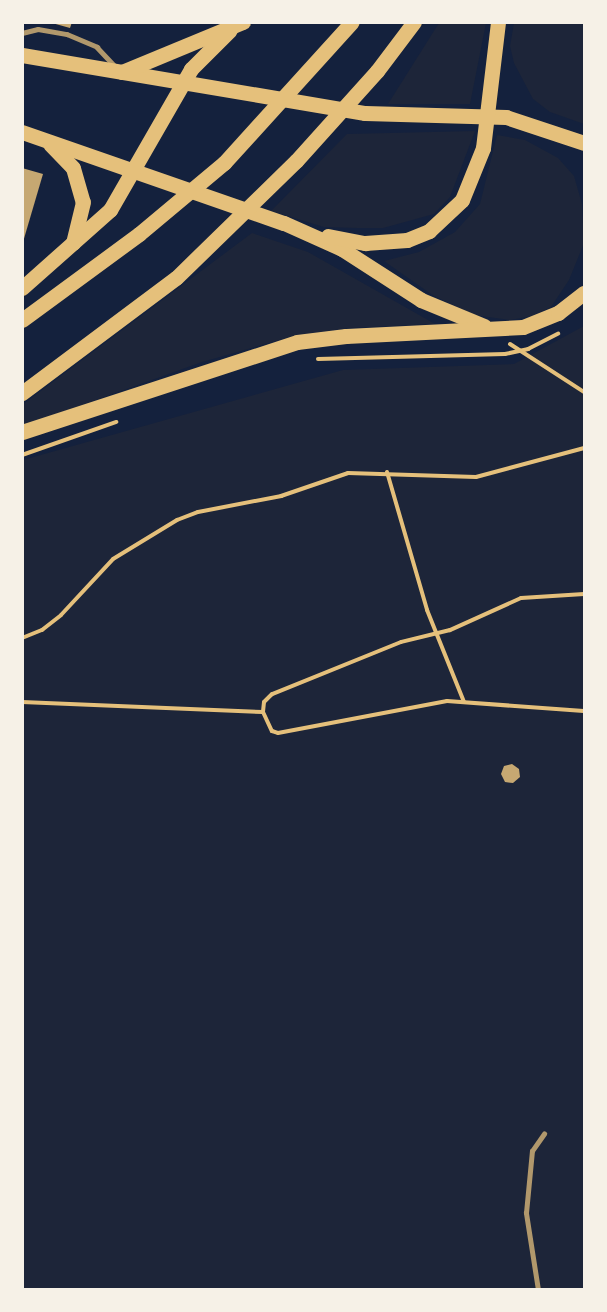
<!DOCTYPE html>
<style>
body{margin:0}
#map{position:relative;width:607px;height:1312px;overflow:hidden;background:#14213d;font-family:Cabin,sans-serif}
div>[style]{position:absolute}
.green>*{inset:0;background:#1d2539}
.building>*{inset:0;background:#c6a872}
.path>*{height:4px;margin:-2px;padding:0 2px;transform-origin:2px;border-radius:2px;background:#e5c07b}
.service>*{height:4.5px;margin:-2.25px;padding:0 2.25px;transform-origin:2.25px;border-radius:2.25px;background:#b1986c}
.primary>*{height:15px;margin:-7.5px;padding:0 7.5px;transform-origin:7.5px;border-radius:7.5px;background:#e5c07b}
span{translate:-50% -50%;white-space:nowrap;text-align:center;line-height:1.15;-webkit-text-stroke:6px #f6f1e7;paint-order:stroke}
.frame{position:absolute;inset:0;border:24px solid #f6f1e7;pointer-events:none}
</style>
<div id="map">
<div class="green">
<div style="clip-path:polygon(439px 23px,486px 23px,470px 104px,388px 104px)"></div>
<div style="clip-path:polygon(514px 23px,584px 23px,584px 124px,550px 112px,533px 99px,514px 63px,510px 46px)"></div>
<div style="clip-path:polygon(475px 131px,450px 197px,434px 214px,383px 228px,357px 228px,324px 227px,271px 211px,347px 134px)"></div>
<div style="clip-path:polygon(497px 135px,525px 140px,558px 158px,574px 176px,582px 204px,584px 243px,569px 280px,551px 307px,532px 316px,510px 320px,474px 315px,434px 296px,384px 261px,419px 252px,455px 232px,480px 204px)"></div>
<div style="clip-path:polygon(252px 233px,308px 252px,435px 324px,350px 328px,297px 335px,202px 362px,23px 426px,22px 405px)"></div>
<div style="clip-path:polygon(584px 326px,584px 1289px,23px 1290px,23px 460px,343px 370px,514px 364px)"></div>
</div>
<div class="building">
<div style="clip-path:polygon(72px 22px,70px 28px,52px 23px,52px 22px)"></div>
<div style="clip-path:polygon(22px 168px,43px 174px,23px 242px,22px 242px)"></div>
<div style="clip-path:polygon(512px 764px,519px 769px,520px 777px,513px 783px,505px 782px,501px 774px,504px 766px)"></div>
</div>
<div class="path">
<div style="left:510px;top:344px;width:88px;rotate:33deg"></div>
<div style="left:318px;top:359px;width:187px;rotate:-1.5deg"></div>
<div style="left:505px;top:354px;width:24px;rotate:-12deg"></div>
<div style="left:528px;top:349px;width:34px;rotate:-27deg"></div>
<div style="left:22px;top:455px;width:100px;rotate:-19.3deg"></div>
<div style="left:387px;top:472px;width:144px;rotate:73.8deg"></div>
<div style="left:427px;top:610px;width:99px;rotate:68.1deg"></div>
<div style="left:584px;top:594px;width:63px;rotate:176.4deg"></div>
<div style="left:521px;top:598px;width:78px;rotate:155.7deg"></div>
<div style="left:450px;top:630px;width:50px;rotate:166.2deg"></div>
<div style="left:401px;top:642px;width:139px;rotate:158deg"></div>
<div style="left:272px;top:694px;width:11px;rotate:135deg"></div>
<div style="left:264px;top:702px;width:10px;rotate:96deg"></div>
<div style="left:263px;top:712px;width:21px;rotate:65deg"></div>
<div style="left:272px;top:731px;width:6px;rotate:18deg"></div>
<div style="left:278px;top:733px;width:172px;rotate:-10.7deg"></div>
<div style="left:447px;top:701px;width:137px;rotate:4.2deg"></div>
<div style="left:22px;top:638px;width:22px;rotate:-22deg"></div>
<div style="left:42px;top:630px;width:24px;rotate:-38deg"></div>
<div style="left:61px;top:615px;width:76px;rotate:-47.1deg"></div>
<div style="left:113px;top:559px;width:75px;rotate:-31.4deg"></div>
<div style="left:177px;top:520px;width:22px;rotate:-21deg"></div>
<div style="left:198px;top:512px;width:85px;rotate:-10.9deg"></div>
<div style="left:281px;top:496px;width:71px;rotate:-18.9deg"></div>
<div style="left:348px;top:473px;width:128px;rotate:1.8deg"></div>
<div style="left:476px;top:477px;width:112px;rotate:-15deg"></div>
<div style="left:22px;top:702px;width:241px;rotate:2.4deg"></div>
</div>
<div class="service">
<div style="left:22px;top:33px;width:16px;rotate:-14deg"></div>
<div style="left:38px;top:29px;width:29px;rotate:10deg"></div>
<div style="left:67px;top:34px;width:33px;rotate:23deg"></div>
<div style="left:97px;top:47px;width:25px;rotate:47deg"></div>
<div style="left:538px;top:1290px;width:78px;rotate:-98.9deg"></div>
<div style="left:526px;top:1213px;width:62px;rotate:-84.5deg"></div>
<div style="left:532px;top:1151px;width:21px;rotate:-55deg"></div>
</div>
<div class="primary">
<div style="left:22px;top:55px;width:348px;rotate:9.6deg"></div>
<div style="left:365px;top:113px;width:141px;rotate:1.6deg"></div>
<div style="left:506px;top:117px;width:82px;rotate:18.4deg"></div>
<div style="left:122px;top:72px;width:131px;rotate:-22.5deg"></div>
<div style="left:22px;top:132px;width:277px;rotate:19.2deg"></div>
<div style="left:284px;top:223px;width:64px;rotate:24.1deg"></div>
<div style="left:342px;top:249px;width:94px;rotate:32.8deg"></div>
<div style="left:421px;top:300px;width:68px;rotate:22.4deg"></div>
<div style="left:50px;top:144px;width:33px;rotate:46deg"></div>
<div style="left:73px;top:168px;width:35px;rotate:74deg"></div>
<div style="left:83px;top:202px;width:42px;rotate:103.7deg"></div>
<div style="left:328px;top:236px;width:38px;rotate:11deg"></div>
<div style="left:365px;top:243px;width:42px;rotate:-4.1deg"></div>
<div style="left:407px;top:240px;width:24px;rotate:-22deg"></div>
<div style="left:429px;top:231px;width:45px;rotate:-43.2deg"></div>
<div style="left:462px;top:200px;width:56px;rotate:-68deg"></div>
<div style="left:483px;top:148px;width:127px;rotate:-83.2deg"></div>
<div style="left:22px;top:288px;width:118px;rotate:-41.6deg"></div>
<div style="left:110px;top:210px;width:163px;rotate:-60.1deg"></div>
<div style="left:191px;top:69px;width:55px;rotate:-45deg"></div>
<div style="left:22px;top:320px;width:145px;rotate:-36.3deg"></div>
<div style="left:139px;top:234px;width:111px;rotate:-39.9deg"></div>
<div style="left:224px;top:163px;width:190px;rotate:-47.8deg"></div>
<div style="left:22px;top:393px;width:192px;rotate:-36.8deg"></div>
<div style="left:176px;top:278px;width:168px;rotate:-44.3deg"></div>
<div style="left:296px;top:161px;width:121px;rotate:-48deg"></div>
<div style="left:377px;top:71px;width:61px;rotate:-52.9deg"></div>
<div style="left:22px;top:432px;width:289px;rotate:-18.1deg"></div>
<div style="left:297px;top:342px;width:49px;rotate:-7deg"></div>
<div style="left:346px;top:336px;width:177px;rotate:-2.9deg"></div>
<div style="left:523px;top:327px;width:38px;rotate:-22deg"></div>
<div style="left:558px;top:313px;width:33px;rotate:-38deg"></div>
</div>
<div class="frame"></div>
</div>
